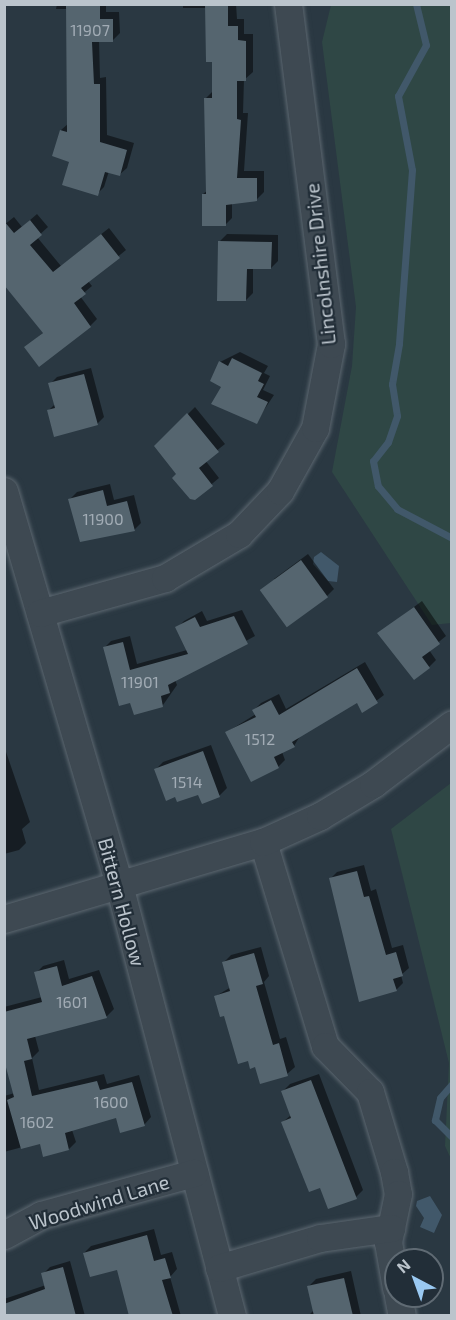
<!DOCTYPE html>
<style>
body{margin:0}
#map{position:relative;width:456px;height:1320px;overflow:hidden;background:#2a3842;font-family:"Exo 2",sans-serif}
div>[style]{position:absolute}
.green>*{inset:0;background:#2f4745}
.water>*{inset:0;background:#41586a}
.shadow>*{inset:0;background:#0007}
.stream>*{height:7px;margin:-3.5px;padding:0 3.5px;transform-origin:3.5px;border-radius:3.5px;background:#41586a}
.building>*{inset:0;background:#55656f;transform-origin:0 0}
.roads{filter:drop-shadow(0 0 2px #5c6770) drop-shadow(0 0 2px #5c6770)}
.minor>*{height:27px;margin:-13.5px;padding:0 13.5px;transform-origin:13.5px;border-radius:13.5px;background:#3e4952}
span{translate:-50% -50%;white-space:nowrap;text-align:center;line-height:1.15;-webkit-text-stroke:4.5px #222e38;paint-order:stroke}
.number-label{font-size:16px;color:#a2acb5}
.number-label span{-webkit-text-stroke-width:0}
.street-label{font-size:20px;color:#bbc4cc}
.frame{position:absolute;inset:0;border:6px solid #bbc4cc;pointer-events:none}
.north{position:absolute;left:384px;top:1248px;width:60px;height:60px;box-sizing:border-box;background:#222e38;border:2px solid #5f6a73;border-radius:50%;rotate:319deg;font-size:16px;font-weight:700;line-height:24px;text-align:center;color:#bbc4cc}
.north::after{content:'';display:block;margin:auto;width:21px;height:27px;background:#9ac9f2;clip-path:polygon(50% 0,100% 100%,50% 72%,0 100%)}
</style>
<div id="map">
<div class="green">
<div style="clip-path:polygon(331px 5px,451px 5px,451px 623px,432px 625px,332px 472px,352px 366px,356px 307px,322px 42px)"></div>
<div style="clip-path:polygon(451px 783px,451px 1159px,445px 1146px,449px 1063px,391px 829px)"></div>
</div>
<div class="water">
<div style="clip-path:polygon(321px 552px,339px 566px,337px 582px,328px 581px,313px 564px,314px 557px)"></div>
<div style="clip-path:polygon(430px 1196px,442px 1215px,434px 1233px,420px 1227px,424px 1218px,416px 1206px,417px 1201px)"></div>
</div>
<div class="shadow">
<div style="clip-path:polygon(57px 4px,106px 4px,106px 12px,119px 12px,120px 33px,113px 40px,99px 40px,100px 78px,106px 77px,107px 135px,134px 143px,127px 168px,119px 175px,109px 171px,104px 187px,97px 194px,71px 161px,61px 130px,69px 123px,68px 9px,56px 9px)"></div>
<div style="clip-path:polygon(183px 4px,236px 4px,237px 19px,244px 19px,244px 34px,253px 34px,253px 72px,244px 80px,243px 113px,248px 113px,244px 171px,264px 171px,264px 192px,257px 199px,232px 202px,232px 218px,225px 225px,203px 194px,208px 190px,206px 98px,213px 91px,214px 60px,207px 8px,183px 8px)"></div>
<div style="clip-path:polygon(37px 214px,48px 227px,37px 237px,61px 266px,109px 228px,126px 250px,88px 281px,92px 286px,80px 296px,97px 319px,90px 326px,26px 347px,44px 332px,4px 225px,14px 217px,22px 227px)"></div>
<div style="clip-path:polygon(227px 234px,278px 235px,278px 261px,271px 268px,253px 267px,253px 293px,246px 300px,220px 241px)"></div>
<div style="clip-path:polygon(240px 352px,268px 366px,264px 373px,270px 376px,263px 390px,274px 395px,256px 422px,223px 386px,220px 362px)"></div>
<div style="clip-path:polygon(91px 368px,104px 417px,97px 424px,48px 411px,55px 404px,50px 384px,57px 377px)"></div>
<div style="clip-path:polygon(195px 407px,225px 444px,205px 460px,219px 478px,195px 498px,156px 446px)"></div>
<div style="clip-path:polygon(110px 484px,114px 500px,134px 495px,141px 523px,134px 530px,70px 499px,77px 492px)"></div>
<div style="clip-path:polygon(308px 554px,334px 589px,327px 596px,274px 579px)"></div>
<div style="clip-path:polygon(422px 601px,446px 636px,429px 650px,436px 660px,429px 667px,379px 633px)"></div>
<div style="clip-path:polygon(242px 610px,255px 636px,175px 680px,177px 685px,163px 705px,104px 648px,111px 641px,130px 636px,137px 664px,187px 650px,177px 628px,184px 621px,202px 611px,207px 621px)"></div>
<div style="clip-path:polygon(365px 662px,384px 695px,363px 711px,357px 701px,300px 736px,294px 746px,282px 752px,285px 760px,278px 767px,227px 732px,256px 714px,254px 710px,261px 703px,279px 694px,286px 709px)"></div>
<div style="clip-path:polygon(211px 745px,227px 788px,220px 795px,203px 802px,199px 793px,156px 769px,163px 762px)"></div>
<div style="clip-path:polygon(4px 746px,30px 822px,22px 829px,26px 843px,19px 850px,4px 854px)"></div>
<div style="clip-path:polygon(364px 865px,371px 891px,376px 889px,392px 948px,403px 945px,409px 968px,401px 975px,403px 983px,396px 990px,330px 879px,337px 872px)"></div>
<div style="clip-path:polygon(261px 947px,269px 976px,264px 982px,280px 1039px,286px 1037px,295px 1067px,287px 1074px,256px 1065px,216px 996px,231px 987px,224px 962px,231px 955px)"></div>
<div style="clip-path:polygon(64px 960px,69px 979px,99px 970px,114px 1009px,107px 1016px,35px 1036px,39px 1051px,32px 1058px,39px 1090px,104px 1074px,107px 1084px,139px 1075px,151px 1117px,144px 1125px,117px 1117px,72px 1130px,76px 1142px,69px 1149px,41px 1142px,4px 1152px,4px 1096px,15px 1093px,4px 1056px,4px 1007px,42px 997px,36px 973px,43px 966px)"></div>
<div style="clip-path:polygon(319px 1074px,363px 1190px,356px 1197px,321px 1186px,283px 1122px,291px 1115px,283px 1091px,290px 1084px)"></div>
<div style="clip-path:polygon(154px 1229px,161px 1255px,172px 1252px,177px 1269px,170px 1277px,181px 1316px,131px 1316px,118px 1268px,84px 1253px,91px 1246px)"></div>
<div style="clip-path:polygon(70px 1261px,85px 1316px,4px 1316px,4px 1299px,46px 1285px,43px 1274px,50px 1267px)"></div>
<div style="clip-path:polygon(351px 1271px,361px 1316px,308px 1316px,314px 1310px,309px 1286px,316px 1279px)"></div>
</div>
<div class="stream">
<div style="left:416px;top:4px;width:42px;rotate:76.3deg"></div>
<div style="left:426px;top:45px;width:58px;rotate:118.8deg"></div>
<div style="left:398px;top:96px;width:75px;rotate:79.3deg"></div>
<div style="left:412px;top:170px;width:174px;rotate:94.3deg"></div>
<div style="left:399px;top:344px;width:41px;rotate:99.9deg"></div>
<div style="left:392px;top:384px;width:32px;rotate:81deg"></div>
<div style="left:397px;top:416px;width:28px;rotate:109deg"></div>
<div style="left:388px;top:442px;width:24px;rotate:128deg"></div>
<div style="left:373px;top:461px;width:25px;rotate:79deg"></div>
<div style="left:378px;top:486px;width:30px;rotate:50deg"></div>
<div style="left:397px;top:509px;width:62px;rotate:27.8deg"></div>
<div style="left:452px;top:1084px;width:18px;rotate:131deg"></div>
<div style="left:440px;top:1098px;width:23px;rotate:103deg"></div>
<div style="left:435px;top:1120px;width:24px;rotate:45deg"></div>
</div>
<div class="building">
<div style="clip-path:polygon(66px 4px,100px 4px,100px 19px,113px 19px,113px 42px,92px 42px,94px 84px,100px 84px,100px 142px,127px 150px,120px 176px,105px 172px,98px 196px,62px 185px,69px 162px,52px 156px,60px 130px,67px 132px)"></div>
<div style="clip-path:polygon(205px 4px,228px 4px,228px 26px,238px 26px,238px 40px,246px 41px,246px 81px,237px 81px,237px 119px,241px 120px,237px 178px,257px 178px,257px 201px,226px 205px,226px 226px,202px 226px,202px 194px,206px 194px,204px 98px,212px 98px,212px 62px,206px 62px)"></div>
<div style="clip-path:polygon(30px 220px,42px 235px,30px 245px,53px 272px,101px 234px,120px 258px,81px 288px,86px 294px,74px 303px,91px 327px,39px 367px,24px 347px,43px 333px,4px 285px,4px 221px,14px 233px)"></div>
<div style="clip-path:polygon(218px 241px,272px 242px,271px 269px,247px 269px,246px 301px,217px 301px)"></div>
<div style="clip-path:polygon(232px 358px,262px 373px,258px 381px,264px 384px,257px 397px,268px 402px,257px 424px,211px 404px,221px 387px,210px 381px,219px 361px,228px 366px)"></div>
<div style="clip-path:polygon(84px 374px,98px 425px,54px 437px,47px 410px,55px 408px,48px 383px)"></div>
<div style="clip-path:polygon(187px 413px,219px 452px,199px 468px,213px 486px,195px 500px,190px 499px,172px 478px,176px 474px,154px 446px)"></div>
<div style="clip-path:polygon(103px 490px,107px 506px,127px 501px,135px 531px,80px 542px,68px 499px)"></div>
<div style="left:301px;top:560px;width:46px;height:51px;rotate:54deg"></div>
<div style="clip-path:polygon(414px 607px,440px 644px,422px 657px,430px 668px,414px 680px,377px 633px)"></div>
<div style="clip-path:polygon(234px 616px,248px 644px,168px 685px,170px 693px,161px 696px,163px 707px,134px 715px,130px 703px,119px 706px,103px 647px,123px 642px,130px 670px,188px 654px,175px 627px,195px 617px,200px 627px)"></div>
<div style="clip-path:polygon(357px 668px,378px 703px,362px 713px,357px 703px,292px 742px,295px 747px,274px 757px,279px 768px,251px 782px,225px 732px,256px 717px,252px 710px,271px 700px,279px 715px)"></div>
<div style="clip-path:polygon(203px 751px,220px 797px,202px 804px,198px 795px,177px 802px,175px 797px,166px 801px,154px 769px)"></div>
<div style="clip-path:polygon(357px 871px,364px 897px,369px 896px,386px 955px,396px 952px,403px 976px,393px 979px,397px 991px,359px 1002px,329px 878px)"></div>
<div style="clip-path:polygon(254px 953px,263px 984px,256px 986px,273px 1045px,279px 1043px,288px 1076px,260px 1084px,255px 1067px,250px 1069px,248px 1061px,238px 1064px,224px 1016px,220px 1017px,214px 996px,230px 991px,222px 962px)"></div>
<div style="clip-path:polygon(57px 966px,62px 986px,92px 976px,107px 1018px,27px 1039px,32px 1059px,24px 1061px,32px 1096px,97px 1081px,100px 1090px,132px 1082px,145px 1126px,120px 1133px,116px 1118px,65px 1133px,69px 1150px,43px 1157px,40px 1144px,21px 1149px,7px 1100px,14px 1097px,4px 1060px,4px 1012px,42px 1002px,34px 972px)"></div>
<div style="clip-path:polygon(311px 1080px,357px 1199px,328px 1209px,320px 1188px,309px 1192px,281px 1122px,291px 1118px,281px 1091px)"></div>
<div style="clip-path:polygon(147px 1235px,154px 1261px,165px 1258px,171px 1278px,162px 1280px,173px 1316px,129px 1316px,117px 1270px,90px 1277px,83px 1253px)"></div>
<div style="clip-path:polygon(63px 1267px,76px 1316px,4px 1316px,4px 1304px,45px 1289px,41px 1273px)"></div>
<div style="clip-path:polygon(344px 1278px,353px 1316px,314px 1316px,307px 1286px)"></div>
</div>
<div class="roads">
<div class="minor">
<div style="left:4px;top:491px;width:410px;rotate:73.7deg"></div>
<div style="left:119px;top:885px;width:446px;rotate:75.3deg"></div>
<div style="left:40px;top:613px;width:130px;rotate:-15.6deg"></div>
<div style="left:165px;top:578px;width:86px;rotate:-30.7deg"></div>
<div style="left:239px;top:534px;width:59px;rotate:-46.4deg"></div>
<div style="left:280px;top:491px;width:72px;rotate:-60.9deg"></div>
<div style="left:315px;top:428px;width:86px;rotate:-79.2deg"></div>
<div style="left:331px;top:344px;width:343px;rotate:-97.2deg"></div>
<div style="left:263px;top:842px;width:213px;rotate:73.1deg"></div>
<div style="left:325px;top:1046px;width:64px;rotate:45.6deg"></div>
<div style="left:370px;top:1092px;width:84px;rotate:73.3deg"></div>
<div style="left:394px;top:1172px;width:22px;rotate:80deg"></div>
<div style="left:398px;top:1194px;width:49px;rotate:101.8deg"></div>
<div style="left:388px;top:1242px;width:47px;rotate:80.1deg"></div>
<div style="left:4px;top:919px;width:270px;rotate:-16.6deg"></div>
<div style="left:263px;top:842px;width:63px;rotate:-24.5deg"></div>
<div style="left:320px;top:816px;width:62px;rotate:-31.1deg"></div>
<div style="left:373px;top:784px;width:99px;rotate:-37.2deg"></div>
<div style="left:4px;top:1235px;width:42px;rotate:-28.4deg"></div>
<div style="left:41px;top:1215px;width:159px;rotate:-15.4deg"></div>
<div style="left:219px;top:1268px;width:105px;rotate:-16.5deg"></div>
<div style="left:320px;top:1238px;width:72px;rotate:-8deg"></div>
<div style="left:398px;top:1296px;width:20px;rotate:79deg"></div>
</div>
</div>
<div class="number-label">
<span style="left:90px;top:30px">11907</span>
<span style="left:103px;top:519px">11900</span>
<span style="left:140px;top:682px">11901</span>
<span style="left:260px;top:739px">1512</span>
<span style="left:187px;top:782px">1514</span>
<span style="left:72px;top:1002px">1601</span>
<span style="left:111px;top:1102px">1600</span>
<span style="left:37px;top:1122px">1602</span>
</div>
<div class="street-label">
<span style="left:320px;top:264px;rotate:-96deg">Lincolnshire Drive</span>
<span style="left:122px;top:902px;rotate:75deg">Bittern Hollow</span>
<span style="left:99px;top:1202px;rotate:-17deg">Woodwind Lane</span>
</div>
<div class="frame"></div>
<div class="north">N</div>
</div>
